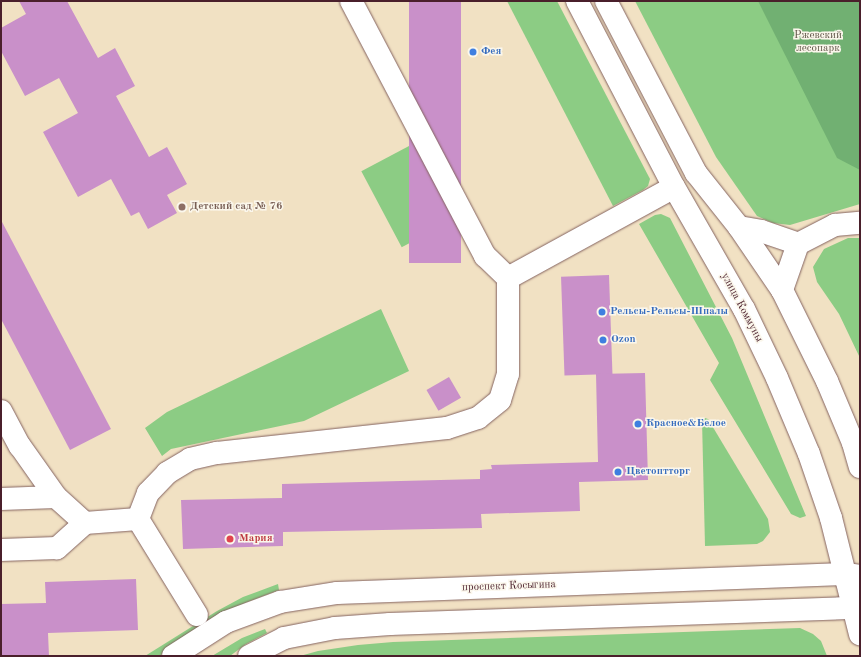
<!DOCTYPE html>
<meta charset="utf-8">
<style>
body{margin:0}
#map{position:relative;width:861px;height:657px;overflow:hidden;background:#f1e1c3;font-family:"Old Standard TT",serif}
div>[style]{position:absolute}
.green>*{inset:0;background:#8ccc84;transform-origin:0 0}
.forest>*{inset:0;background:#71b072}
.building>*{inset:0;background:#c990c9;transform-origin:0 0}
.roads{filter:drop-shadow(0 0 1px #846360) drop-shadow(0 0 1px #846360)}
.minor>*{height:22px;margin:-11px;padding:0 11px;transform-origin:11px;border-radius:11px;background:#fff}
.major>*{height:22px;margin:-11px;padding:0 11px;transform-origin:11px;border-radius:11px;background:#fff}
.dots>*{width:11px;height:11px;translate:-50% -50%;box-sizing:border-box;border:2px solid #fbf7ec;border-radius:50%}
span{translate:-50% -50%;white-space:nowrap;text-align:center;line-height:1.15;-webkit-text-stroke:3px #fbf7ec;paint-order:stroke}
.park-label{font-size:11px;color:#5e5346}
.shop-label{font-size:11px;color:#366cbe;font-weight:700}
.left{translate:0 -50%;text-align:left}
.education-label{font-size:11px;color:#785e54;font-weight:700}
.street-label{font-size:11px;color:#4a1f2b}
.health-label{font-size:11px;color:#be3a42;font-weight:700}
.frame{position:absolute;inset:0;border:2px solid #4a1f2b;pointer-events:none}
</style>
<div id="map">
<div class="green">
<div style="clip-path:polygon(507px 1px,557px 1px,650px 179px,648px 186px,643px 190px,613px 206px)"></div>
<div style="clip-path:polygon(635px 1px,860px 1px,860px 204px,790px 225px,773px 223px,757px 216px,716px 157px)"></div>
<div style="left:409px;top:146px;width:86px;height:54px;rotate:62deg"></div>
<div style="clip-path:polygon(661px 214px,670px 218px,732px 338px,806px 516px,800px 518px,791px 514px,710px 380px,719px 363px,639px 224px,655px 215px)"></div>
<div style="clip-path:polygon(848px 238px,860px 238px,860px 358px,839px 314px,817px 282px,813px 267px,824px 249px)"></div>
<div style="clip-path:polygon(381px 309px,409px 371px,304px 421px,171px 449px,162px 456px,145px 428px,167px 412px)"></div>
<div style="clip-path:polygon(705px 418px,708px 419px,768px 519px,770px 532px,763px 541px,757px 544px,705px 546px,702px 420px)"></div>
<div style="clip-path:polygon(278px 584px,279px 590px,245px 603px,222px 616px,159px 656px,145px 656px,217px 611px,243px 597px)"></div>
<div style="clip-path:polygon(800px 628px,813px 634px,821px 641px,827px 656px,300px 656px,318px 651px,358px 645px,393px 642px)"></div>
<div style="clip-path:polygon(265px 629px,267px 633px,246px 644px,230px 656px,212px 656px,242px 638px)"></div>
</div>
<div class="forest">
<div style="clip-path:polygon(758px 1px,860px 1px,860px 170px,837px 158px)"></div>
</div>
<div class="building">
<div style="clip-path:polygon(19px 1px,67px 1px,98px 58px,115px 48px,135px 86px,116px 96px,149px 157px,167px 147px,187px 184px,167px 195px,177px 213px,148px 229px,139px 212px,131px 216px,111px 179px,78px 197px,43px 132px,78px 113px,59px 78px,25px 96px,1px 51px,1px 28px,26px 14px)"></div>
<div style="left:409px;top:1px;width:52px;height:262px"></div>
<div style="clip-path:polygon(1px 220px,111px 429px,70px 450px,1px 319px)"></div>
<div style="left:609px;top:275px;width:99px;height:48px;rotate:88deg"></div>
<div style="clip-path:polygon(645px 373px,648px 480px,579px 482px,580px 511px,481px 514px,482px 528px,283px 532px,283px 546px,183px 549px,181px 500px,282px 498px,282px 484px,480px 479px,480px 470px,492px 469px,491px 465px,598px 462px,596px 374px)"></div>
<div style="left:449px;top:377px;width:24px;height:26px;rotate:60deg"></div>
<div style="clip-path:polygon(136px 579px,138px 630px,48px 633px,49px 656px,1px 656px,1px 604px,46px 603px,45px 582px)"></div>
</div>
<div class="roads">
<div class="minor">
<div style="left:739px;top:227px;width:22px;rotate:10deg"></div>
<div style="left:761px;top:231px;width:39px;rotate:19deg"></div>
<div style="left:508px;top:278px;width:189px;rotate:-28.7deg"></div>
<div style="left:782px;top:290px;width:49px;rotate:-70.8deg"></div>
<div style="left:798px;top:244px;width:42px;rotate:-27.2deg"></div>
<div style="left:835px;top:225px;width:25px;rotate:-5deg"></div>
<div style="left:1px;top:411px;width:40px;rotate:62deg"></div>
<div style="left:20px;top:446px;width:62px;rotate:54.8deg"></div>
<div style="left:56px;top:497px;width:39px;rotate:42deg"></div>
<div style="left:85px;top:523px;width:38px;rotate:138deg"></div>
<div style="left:57px;top:548px;width:56px;rotate:178deg"></div>
<div style="left:1px;top:499px;width:55px;rotate:-2.1deg"></div>
<div style="left:85px;top:523px;width:53px;rotate:-4.3deg"></div>
<div style="left:197px;top:615px;width:113px;rotate:-121.6deg"></div>
<div style="left:138px;top:519px;width:28px;rotate:-69deg"></div>
<div style="left:148px;top:493px;width:28px;rotate:-46deg"></div>
<div style="left:167px;top:473px;width:27px;rotate:-31deg"></div>
<div style="left:190px;top:459px;width:28px;rotate:-13deg"></div>
<div style="left:217px;top:453px;width:231px;rotate:-6.2deg"></div>
<div style="left:447px;top:428px;width:33px;rotate:-18deg"></div>
<div style="left:478px;top:418px;width:28px;rotate:-39deg"></div>
<div style="left:500px;top:400px;width:27px;rotate:-73deg"></div>
<div style="left:508px;top:374px;width:96px;rotate:-90deg"></div>
<div style="left:508px;top:278px;width:32px;rotate:-136deg"></div>
<div style="left:485px;top:256px;width:288px;rotate:-117.7deg"></div>
</div>
<div class="major">
<div style="left:577px;top:1px;width:210px;rotate:62.5deg"></div>
<div style="left:674px;top:187px;width:141px;rotate:60.2deg"></div>
<div style="left:744px;top:309px;width:76px;rotate:64.4deg"></div>
<div style="left:777px;top:378px;width:82px;rotate:67.2deg"></div>
<div style="left:809px;top:454px;width:68px;rotate:71deg"></div>
<div style="left:831px;top:518px;width:120px;rotate:76deg"></div>
<div style="left:606px;top:1px;width:194px;rotate:62.4deg"></div>
<div style="left:696px;top:173px;width:69px;rotate:51.5deg"></div>
<div style="left:739px;top:227px;width:76px;rotate:55.7deg"></div>
<div style="left:782px;top:290px;width:102px;rotate:63.7deg"></div>
<div style="left:827px;top:381px;width:67px;rotate:67.2deg"></div>
<div style="left:853px;top:443px;width:25px;rotate:74deg"></div>
<div style="left:173px;top:656px;width:63px;rotate:-32.7deg"></div>
<div style="left:226px;top:622px;width:58px;rotate:-20.3deg"></div>
<div style="left:280px;top:602px;width:58px;rotate:-9deg"></div>
<div style="left:337px;top:593px;width:509px;rotate:-2.14deg"></div>
<div style="left:846px;top:574px;width:14px;rotate:8deg"></div>
<div style="left:249px;top:656px;width:39px;rotate:-27deg"></div>
<div style="left:284px;top:638px;width:52px;rotate:-11.1deg"></div>
<div style="left:335px;top:628px;width:55px;rotate:-4.2deg"></div>
<div style="left:390px;top:624px;width:464px;rotate:-2deg"></div>
<div style="left:854px;top:608px;width:8px;rotate:-40deg"></div>
</div>
</div>
<div class="dots">
<div style="left:473px;top:52px;background:#3f7fe0"></div>
<div style="left:182px;top:207px;background:#8d6e63"></div>
<div style="left:602px;top:312px;background:#3f7fe0"></div>
<div style="left:603px;top:340px;background:#3f7fe0"></div>
<div style="left:638px;top:424px;background:#3f7fe0"></div>
<div style="left:618px;top:472px;background:#3f7fe0"></div>
<div style="left:230px;top:539px;background:#e0444e"></div>
</div>
<div class="park-label">
<span style="left:818px;top:43px">Ржевский<br>лесопарк</span>
</div>
<div class="shop-label">
<span class="left" style="left:481px;top:52px">Фея</span>
<span class="left" style="left:610px;top:312px">Рельсы-Рельсы-Шпалы</span>
<span class="left" style="left:611px;top:340px">Ozon</span>
<span class="left" style="left:646px;top:424px">Красное&amp;Белое</span>
<span class="left" style="left:626px;top:472px">Цветоптторг</span>
</div>
<div class="education-label">
<span class="left" style="left:190px;top:207px">Детский сад № 76</span>
</div>
<div class="street-label">
<span style="left:741px;top:308px;rotate:62deg">улица Коммуны</span>
<span style="left:509px;top:587px;rotate:-2deg">проспект Косыгина</span>
</div>
<div class="health-label">
<span class="left" style="left:239px;top:539px">Мария</span>
</div>
<div class="frame"></div>
</div>
